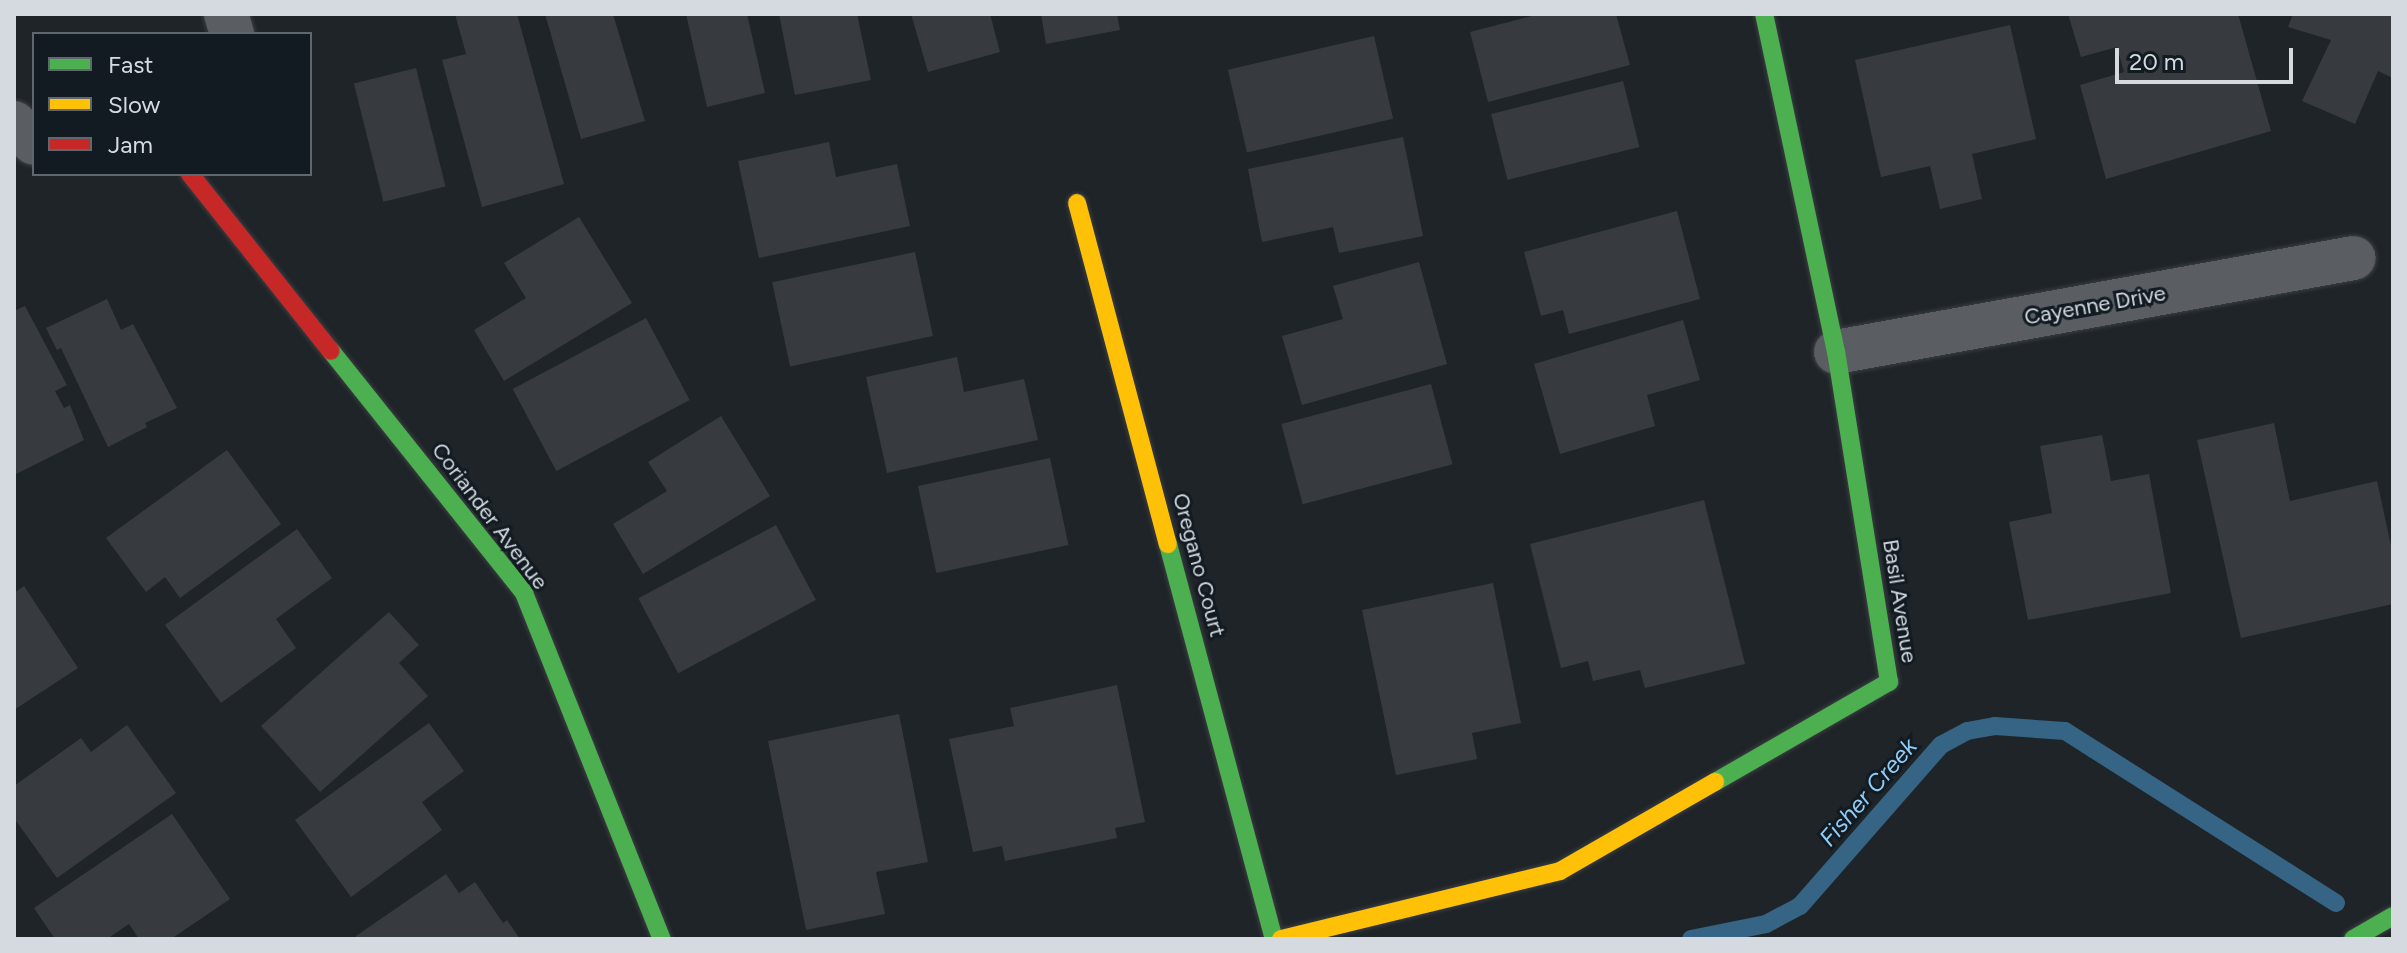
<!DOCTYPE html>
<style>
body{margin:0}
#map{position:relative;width:2407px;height:953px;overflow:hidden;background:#1f2428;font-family:Figtree,sans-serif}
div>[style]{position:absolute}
.stream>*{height:18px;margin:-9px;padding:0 9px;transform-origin:9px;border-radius:9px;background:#356484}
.building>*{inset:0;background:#373b3f;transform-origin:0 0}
.roads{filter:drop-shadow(0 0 2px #3a3e41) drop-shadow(0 0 2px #3a3e41)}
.street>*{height:44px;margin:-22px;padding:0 22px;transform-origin:22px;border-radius:22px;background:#5a5e62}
.fast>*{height:18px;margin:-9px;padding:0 9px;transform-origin:9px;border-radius:9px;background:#4caf50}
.slow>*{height:18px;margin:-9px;padding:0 9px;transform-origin:9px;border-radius:9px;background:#ffc107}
.jam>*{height:18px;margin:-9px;padding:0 9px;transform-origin:9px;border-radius:9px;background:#c62828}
span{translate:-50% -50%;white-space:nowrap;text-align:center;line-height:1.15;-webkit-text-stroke:6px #121b22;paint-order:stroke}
.street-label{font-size:22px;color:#d4dadf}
.water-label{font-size:24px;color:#91ccf7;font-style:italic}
.frame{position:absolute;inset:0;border:16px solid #d4dadf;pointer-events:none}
.legend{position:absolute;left:32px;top:32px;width:280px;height:144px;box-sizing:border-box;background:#121b22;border:2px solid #60676e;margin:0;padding:10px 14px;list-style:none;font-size:24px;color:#d4dadf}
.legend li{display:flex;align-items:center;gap:16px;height:40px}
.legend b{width:40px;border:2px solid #60676e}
.scale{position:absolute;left:2115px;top:48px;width:178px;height:36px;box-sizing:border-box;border:4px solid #d4dadf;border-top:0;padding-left:10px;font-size:24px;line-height:28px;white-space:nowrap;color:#d4dadf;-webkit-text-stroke:6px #121b22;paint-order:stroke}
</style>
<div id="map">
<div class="stream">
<div style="left:1691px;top:939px;width:76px;rotate:-11.3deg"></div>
<div style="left:1766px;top:924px;width:38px;rotate:-28deg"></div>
<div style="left:1800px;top:906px;width:214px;rotate:-48.8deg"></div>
<div style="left:1941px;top:745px;width:30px;rotate:-28deg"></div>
<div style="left:1967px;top:731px;width:28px;rotate:-10deg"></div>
<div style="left:1995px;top:726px;width:70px;rotate:4.1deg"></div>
<div style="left:2065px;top:731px;width:321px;rotate:32.4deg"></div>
</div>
<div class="building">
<div style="clip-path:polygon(455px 14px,517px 14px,564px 184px,482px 207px,442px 60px,466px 54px)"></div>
<div style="clip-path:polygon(545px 14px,613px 14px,645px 121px,581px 139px)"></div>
<div style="clip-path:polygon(686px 14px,747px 14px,765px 93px,707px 107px)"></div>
<div style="clip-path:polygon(779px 14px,857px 14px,871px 80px,795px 95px)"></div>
<div style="clip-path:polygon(911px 14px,990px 14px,1000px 52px,928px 72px)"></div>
<div style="clip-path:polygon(1041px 14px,1117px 14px,1120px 30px,1046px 44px)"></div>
<div style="clip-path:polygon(1540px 14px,1616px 14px,1630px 65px,1488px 102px,1470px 32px)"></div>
<div style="clip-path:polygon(2068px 14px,2238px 14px,2271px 131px,2106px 179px,2080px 85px,2124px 72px,2117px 47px,2081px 57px)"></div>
<div style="clip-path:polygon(2293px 14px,2393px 14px,2393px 78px,2378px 71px,2355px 124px,2302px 101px,2331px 40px,2288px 27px)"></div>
<div style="clip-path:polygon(2010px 25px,2036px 139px,1972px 154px,1982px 199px,1940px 209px,1930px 166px,1881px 177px,1855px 60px)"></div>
<div style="left:1374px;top:36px;width:85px;height:150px;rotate:77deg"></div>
<div style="left:416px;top:68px;width:122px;height:64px;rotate:76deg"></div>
<div style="left:1623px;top:81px;width:68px;height:136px;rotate:76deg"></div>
<div style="clip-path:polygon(1403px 137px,1423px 236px,1339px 253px,1333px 227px,1262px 242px,1248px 169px)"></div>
<div style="clip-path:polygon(829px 142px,836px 177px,897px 164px,910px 226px,759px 258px,738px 161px)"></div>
<div style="clip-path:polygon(1677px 211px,1700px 299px,1569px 334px,1563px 310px,1541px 316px,1524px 252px)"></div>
<div style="clip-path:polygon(579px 217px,632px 303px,504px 381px,474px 330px,526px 298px,504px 263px)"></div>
<div style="left:915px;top:252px;width:86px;height:146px;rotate:78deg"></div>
<div style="clip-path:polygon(1419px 262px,1447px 364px,1302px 405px,1282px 336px,1343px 319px,1333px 286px)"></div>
<div style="clip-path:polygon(107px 299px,121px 330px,133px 324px,177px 408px,145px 423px,147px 427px,108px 447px,61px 348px,57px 350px,46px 328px)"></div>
<div style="clip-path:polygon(25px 306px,67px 385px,55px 391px,64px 408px,70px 405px,84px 440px,14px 475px,14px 311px)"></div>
<div style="left:646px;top:318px;width:93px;height:151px;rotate:62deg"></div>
<div style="clip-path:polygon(1683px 320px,1700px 380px,1647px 395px,1655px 426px,1560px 454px,1534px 364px)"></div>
<div style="clip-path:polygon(957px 357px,964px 392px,1024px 379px,1038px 440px,887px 473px,866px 377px)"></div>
<div style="left:1431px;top:384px;width:83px;height:155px;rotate:75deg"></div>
<div style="clip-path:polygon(721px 416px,770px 496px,643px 574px,613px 524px,667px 491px,648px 462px)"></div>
<div style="clip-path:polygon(2274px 423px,2290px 501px,2377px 481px,2393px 555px,2393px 604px,2241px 638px,2197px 440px)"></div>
<div style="clip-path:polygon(2102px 435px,2111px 481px,2149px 474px,2171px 593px,2028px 620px,2009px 522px,2052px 513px,2040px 446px)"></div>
<div style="clip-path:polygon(227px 450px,281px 524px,180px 598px,165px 577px,146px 592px,106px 538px)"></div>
<div style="left:1050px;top:458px;width:89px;height:135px;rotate:78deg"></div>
<div style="clip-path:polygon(1704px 500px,1745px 664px,1645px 688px,1640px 670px,1593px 681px,1588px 661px,1561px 668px,1530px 544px)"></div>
<div style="left:776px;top:525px;width:85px;height:156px;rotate:62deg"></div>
<div style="clip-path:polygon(297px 529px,332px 578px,276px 619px,296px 648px,221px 703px,165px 625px)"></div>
<div style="clip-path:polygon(1493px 583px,1521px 723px,1472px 733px,1477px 759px,1396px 775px,1362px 610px)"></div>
<div style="clip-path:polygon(24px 586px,78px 668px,14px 710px,14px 593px)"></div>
<div style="clip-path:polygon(389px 612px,419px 645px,399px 663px,428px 696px,320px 792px,261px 726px)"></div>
<div style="clip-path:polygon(1117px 685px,1145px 822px,1115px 828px,1117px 838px,1005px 861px,1002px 846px,973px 852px,949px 739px,1014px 726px,1010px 708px)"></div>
<div style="clip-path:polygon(899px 714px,928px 862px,876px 872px,885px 914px,806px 930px,768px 741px)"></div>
<div style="clip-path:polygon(429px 723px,464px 771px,422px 802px,442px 830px,351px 897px,295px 820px)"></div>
<div style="clip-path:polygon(127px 725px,176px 793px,57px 878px,14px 818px,14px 786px,81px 738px,91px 752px)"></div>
<div style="clip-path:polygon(172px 814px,230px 899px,171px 939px,139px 939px,129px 924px,107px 939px,55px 939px,34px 908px)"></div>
<div style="clip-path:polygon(446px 874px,459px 893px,475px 882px,503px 923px,507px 920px,520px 939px,357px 939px,356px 936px)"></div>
</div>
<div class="roads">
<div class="street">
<div style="left:226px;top:14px;width:21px;rotate:73deg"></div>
<div style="left:14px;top:123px;width:28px;rotate:45deg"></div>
<div style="left:1836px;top:352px;width:526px;rotate:-10.29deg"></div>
</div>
<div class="fast">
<div style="left:331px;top:351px;width:310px;rotate:51.4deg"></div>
<div style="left:524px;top:593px;width:373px;rotate:68.3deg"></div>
<div style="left:1168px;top:544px;width:409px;rotate:75deg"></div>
<div style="left:1715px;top:782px;width:201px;rotate:-29.9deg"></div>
<div style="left:1889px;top:682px;width:334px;rotate:-99.1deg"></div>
<div style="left:1836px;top:352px;width:346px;rotate:-102deg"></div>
<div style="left:2353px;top:939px;width:46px;rotate:-29.9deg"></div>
</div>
<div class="slow">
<div style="left:1077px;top:203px;width:353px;rotate:75.1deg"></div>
<div style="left:1281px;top:939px;width:287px;rotate:-13.7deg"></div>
<div style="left:1560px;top:871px;width:179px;rotate:-29.9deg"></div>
</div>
<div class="jam">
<div style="left:190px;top:174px;width:226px;rotate:51.5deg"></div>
</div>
</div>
<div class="street-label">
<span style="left:2095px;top:305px;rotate:-10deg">Cayenne Drive</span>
<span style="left:490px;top:516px;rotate:53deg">Coriander Avenue</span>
<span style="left:1199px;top:565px;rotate:75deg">Oregano Court</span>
<span style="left:1900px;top:601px;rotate:81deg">Basil Avenue</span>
</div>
<div class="water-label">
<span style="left:1868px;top:792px;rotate:-49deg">Fisher Creek</span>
</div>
<div class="frame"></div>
<ul class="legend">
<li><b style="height:10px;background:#4caf50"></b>Fast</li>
<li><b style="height:10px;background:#ffc107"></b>Slow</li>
<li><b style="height:10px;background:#c62828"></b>Jam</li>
</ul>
<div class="scale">20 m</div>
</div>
